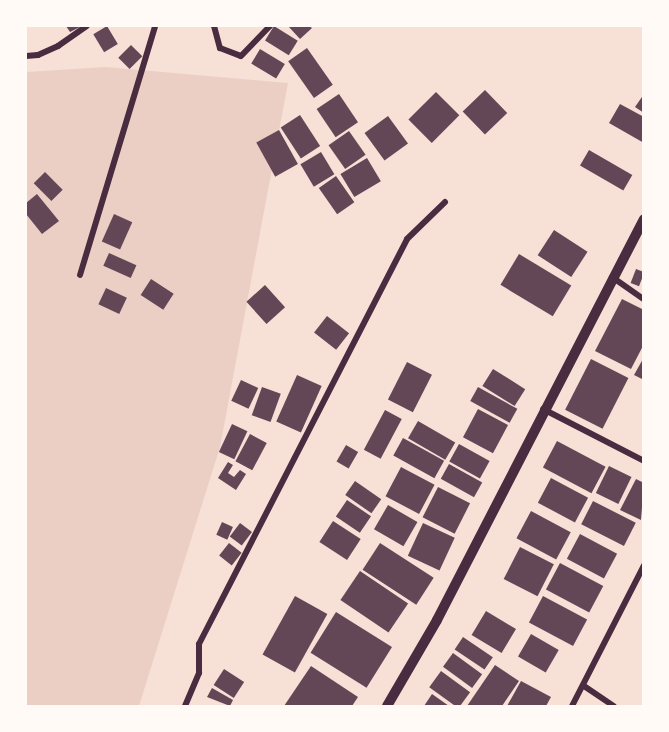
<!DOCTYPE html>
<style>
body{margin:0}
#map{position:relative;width:669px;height:732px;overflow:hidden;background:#f7e1d7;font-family:"Fira Sans Condensed",sans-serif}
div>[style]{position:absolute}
.green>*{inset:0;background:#ebcfc5}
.building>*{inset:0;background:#644757;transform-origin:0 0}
.minor>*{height:6px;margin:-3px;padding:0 3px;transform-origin:3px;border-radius:3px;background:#4a2c40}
.tertiary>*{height:10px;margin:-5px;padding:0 5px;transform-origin:5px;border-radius:5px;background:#4a2c40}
span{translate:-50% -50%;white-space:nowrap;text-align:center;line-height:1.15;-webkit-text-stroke:6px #fffaf5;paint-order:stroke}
.frame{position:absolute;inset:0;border:27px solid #fffaf5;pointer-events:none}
</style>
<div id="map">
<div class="green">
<div style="clip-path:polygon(106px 67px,288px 83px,220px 447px,139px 706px,26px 706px,26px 72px)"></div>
</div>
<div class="building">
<div style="clip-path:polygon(66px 26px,82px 26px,70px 32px)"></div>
<div style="left:107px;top:26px;width:21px;height:16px;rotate:59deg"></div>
<div style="left:274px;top:26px;width:28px;height:17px;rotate:32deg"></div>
<div style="clip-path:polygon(288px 26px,309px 26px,312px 28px,300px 39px)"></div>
<div style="left:131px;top:45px;width:16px;height:18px;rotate:45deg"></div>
<div style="left:307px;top:48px;width:45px;height:23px;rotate:55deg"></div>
<div style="left:260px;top:49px;width:29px;height:17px;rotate:31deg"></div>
<div style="left:485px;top:90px;width:32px;height:31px;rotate:46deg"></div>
<div style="left:436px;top:92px;width:33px;height:39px;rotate:45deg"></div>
<div style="left:339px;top:94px;width:34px;height:27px;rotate:56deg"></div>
<div style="clip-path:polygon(644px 94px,644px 113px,635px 107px)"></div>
<div style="clip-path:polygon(620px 104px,644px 117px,644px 143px,609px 123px)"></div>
<div style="left:300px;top:115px;width:37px;height:23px;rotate:57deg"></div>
<div style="left:388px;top:116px;width:34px;height:29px;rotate:54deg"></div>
<div style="left:279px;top:130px;width:39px;height:26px;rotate:61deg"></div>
<div style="left:349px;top:131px;width:29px;height:25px;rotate:55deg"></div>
<div style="left:589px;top:150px;width:50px;height:18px;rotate:30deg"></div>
<div style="left:321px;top:152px;width:26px;height:24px;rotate:59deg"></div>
<div style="left:367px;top:158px;width:27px;height:31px;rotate:59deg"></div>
<div style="left:45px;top:172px;width:25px;height:16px;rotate:45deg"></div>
<div style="left:336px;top:176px;width:32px;height:21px;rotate:55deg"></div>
<div style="clip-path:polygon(37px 194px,59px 221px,42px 234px,26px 214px,26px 203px)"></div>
<div style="left:114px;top:214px;width:20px;height:30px;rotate:24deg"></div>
<div style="left:554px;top:230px;width:40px;height:30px;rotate:33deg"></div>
<div style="left:109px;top:253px;width:30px;height:14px;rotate:24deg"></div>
<div style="left:519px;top:254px;width:61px;height:36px;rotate:31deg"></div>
<div style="left:636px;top:269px;width:9px;height:15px;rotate:21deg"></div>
<div style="left:151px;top:279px;width:27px;height:19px;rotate:33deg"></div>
<div style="left:265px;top:285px;width:30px;height:25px;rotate:48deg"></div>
<div style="left:106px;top:288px;width:23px;height:18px;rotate:25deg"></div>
<div style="clip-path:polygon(622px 299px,644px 310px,644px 344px,631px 369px,595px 351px)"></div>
<div style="left:327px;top:316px;width:28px;height:21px;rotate:38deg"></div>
<div style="clip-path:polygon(644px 357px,644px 380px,634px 375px)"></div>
<div style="left:591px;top:359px;width:42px;height:57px;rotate:27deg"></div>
<div style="left:407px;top:362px;width:28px;height:42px;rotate:27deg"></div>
<div style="left:493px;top:369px;width:38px;height:20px;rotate:32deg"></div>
<div style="left:297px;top:375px;width:27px;height:51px;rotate:24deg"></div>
<div style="left:241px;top:380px;width:19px;height:23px;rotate:25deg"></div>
<div style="left:262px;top:387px;width:20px;height:30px;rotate:20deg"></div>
<div style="left:478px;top:387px;width:45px;height:16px;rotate:29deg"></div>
<div style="left:478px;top:409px;width:34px;height:32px;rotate:28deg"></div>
<div style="left:385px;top:410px;width:19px;height:45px;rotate:28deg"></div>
<div style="left:418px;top:421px;width:43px;height:20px;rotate:30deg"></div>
<div style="left:232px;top:424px;width:17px;height:31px;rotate:25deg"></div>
<div style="left:250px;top:434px;width:19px;height:31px;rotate:28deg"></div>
<div style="left:403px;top:438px;width:47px;height:20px;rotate:29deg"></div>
<div style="left:557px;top:441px;width:55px;height:30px;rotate:28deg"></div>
<div style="left:459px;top:444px;width:35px;height:20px;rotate:29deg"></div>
<div style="left:346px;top:445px;width:14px;height:19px;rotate:30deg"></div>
<div style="clip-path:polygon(228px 462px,233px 465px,228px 473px,234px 477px,240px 470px,246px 474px,236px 490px,218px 478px)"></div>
<div style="left:449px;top:464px;width:38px;height:17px;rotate:29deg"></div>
<div style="left:609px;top:466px;width:25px;height:30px;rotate:26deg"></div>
<div style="left:401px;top:467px;width:38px;height:33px;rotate:28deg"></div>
<div style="left:551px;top:478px;width:42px;height:28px;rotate:28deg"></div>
<div style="clip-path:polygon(636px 479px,644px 483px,641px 520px,620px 510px)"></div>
<div style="left:355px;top:481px;width:32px;height:17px;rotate:35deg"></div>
<div style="left:438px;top:487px;width:36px;height:34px;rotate:27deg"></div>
<div style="left:347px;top:500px;width:29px;height:20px;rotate:34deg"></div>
<div style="left:593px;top:501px;width:48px;height:26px;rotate:27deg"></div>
<div style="left:388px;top:505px;width:34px;height:28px;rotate:30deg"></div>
<div style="left:531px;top:511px;width:45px;height:31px;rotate:28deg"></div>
<div style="left:333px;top:521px;width:33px;height:25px;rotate:33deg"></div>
<div style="left:222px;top:522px;width:12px;height:14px;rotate:24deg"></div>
<div style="left:240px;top:523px;width:15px;height:17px;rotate:37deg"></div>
<div style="left:423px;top:523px;width:35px;height:36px;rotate:25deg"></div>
<div style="left:580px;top:534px;width:42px;height:28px;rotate:28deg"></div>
<div style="left:229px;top:543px;width:16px;height:16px;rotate:38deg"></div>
<div style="left:380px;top:543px;width:64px;height:32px;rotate:33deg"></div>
<div style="left:520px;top:547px;width:38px;height:36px;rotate:27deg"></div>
<div style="left:560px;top:563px;width:49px;height:30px;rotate:28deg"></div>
<div style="left:360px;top:571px;width:58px;height:35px;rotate:34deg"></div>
<div style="left:295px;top:596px;width:37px;height:67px;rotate:29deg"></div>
<div style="left:543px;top:596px;width:50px;height:30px;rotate:28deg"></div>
<div style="left:486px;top:611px;width:35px;height:28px;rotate:31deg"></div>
<div style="left:336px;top:612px;width:66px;height:48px;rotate:32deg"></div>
<div style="left:531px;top:634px;width:32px;height:26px;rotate:30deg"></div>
<div style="left:463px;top:637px;width:36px;height:15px;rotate:34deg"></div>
<div style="left:453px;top:653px;width:36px;height:17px;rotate:36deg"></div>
<div style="clip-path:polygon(495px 665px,519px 681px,502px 706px,467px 706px)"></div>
<div style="clip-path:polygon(311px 666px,358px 697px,352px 706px,284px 706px)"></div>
<div style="left:224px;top:669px;width:24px;height:19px;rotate:33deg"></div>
<div style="left:441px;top:671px;width:36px;height:20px;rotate:36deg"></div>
<div style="clip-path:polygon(521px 681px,551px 697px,546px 706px,507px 706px)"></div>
<div style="clip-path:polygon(212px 688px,233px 700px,230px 706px,207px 697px)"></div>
<div style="clip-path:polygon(432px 694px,449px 706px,424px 706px)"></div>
</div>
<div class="minor">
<div style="left:214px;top:26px;width:23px;rotate:75deg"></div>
<div style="left:220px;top:48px;width:22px;rotate:21deg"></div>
<div style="left:241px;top:56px;width:42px;rotate:-46deg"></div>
<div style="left:26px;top:56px;width:12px;rotate:-5deg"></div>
<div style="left:38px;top:55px;width:22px;rotate:-24deg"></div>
<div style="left:58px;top:46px;width:35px;rotate:-35deg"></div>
<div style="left:80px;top:275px;width:260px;rotate:-73.2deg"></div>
<div style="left:612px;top:277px;width:39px;rotate:35deg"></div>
<div style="left:543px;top:409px;width:114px;rotate:27.2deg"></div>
<div style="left:584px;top:686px;width:36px;rotate:34deg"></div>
<div style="left:185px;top:706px;width:36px;rotate:-67deg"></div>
<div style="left:199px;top:673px;width:29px;rotate:-90deg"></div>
<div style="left:199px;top:644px;width:455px;rotate:-62.8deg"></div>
<div style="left:407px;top:239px;width:53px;rotate:-44.2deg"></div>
<div style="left:572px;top:706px;width:158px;rotate:-62.9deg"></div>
</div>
<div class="tertiary">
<div style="left:387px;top:706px;width:99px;rotate:-59.8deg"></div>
<div style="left:437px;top:620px;width:451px;rotate:-62.7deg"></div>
</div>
<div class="frame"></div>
</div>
